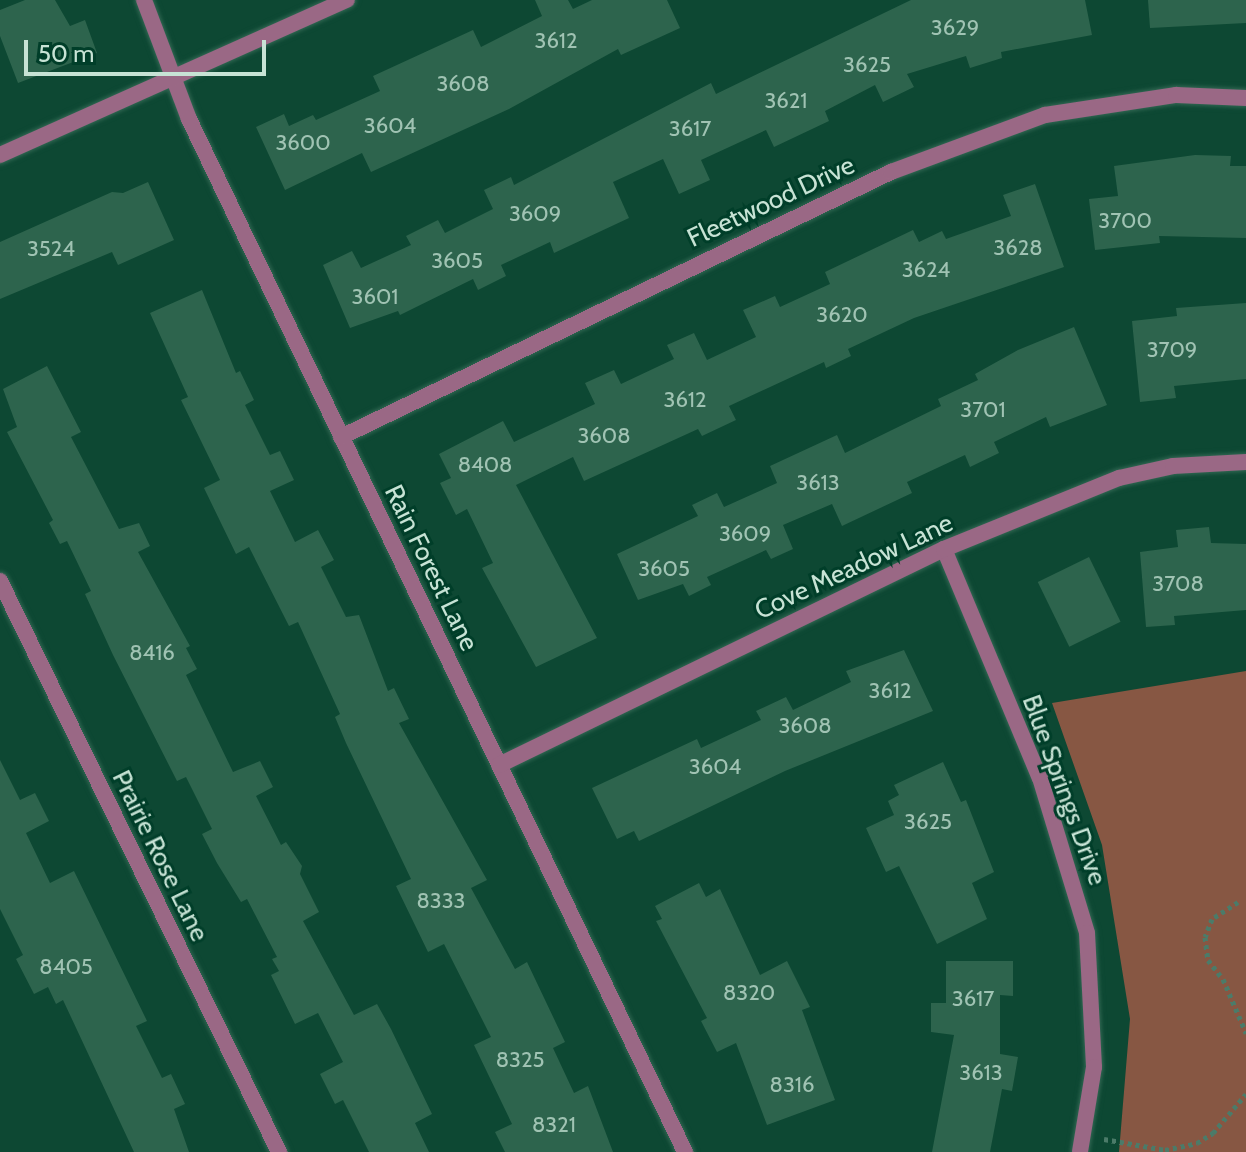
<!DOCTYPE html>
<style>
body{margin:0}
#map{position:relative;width:1246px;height:1152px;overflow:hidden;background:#0d4833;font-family:Cabin,sans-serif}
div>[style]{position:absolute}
.green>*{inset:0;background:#875743}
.building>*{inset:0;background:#2d644d;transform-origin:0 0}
.path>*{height:5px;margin-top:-2.5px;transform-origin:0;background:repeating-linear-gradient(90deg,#4b7b69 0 4px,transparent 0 8px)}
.roads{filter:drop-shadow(0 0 2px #326753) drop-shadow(0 0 2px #326753)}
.minor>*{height:16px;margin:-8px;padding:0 8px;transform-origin:8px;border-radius:8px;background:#9a6885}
.tertiary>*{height:16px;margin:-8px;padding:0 8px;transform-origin:8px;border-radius:8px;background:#9a6885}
span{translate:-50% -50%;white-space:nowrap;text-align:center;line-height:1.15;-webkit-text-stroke:6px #003e29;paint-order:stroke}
.number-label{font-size:22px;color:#a0c3b3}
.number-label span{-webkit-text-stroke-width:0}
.street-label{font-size:26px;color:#c7e3d5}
.scale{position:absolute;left:24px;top:40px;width:242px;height:36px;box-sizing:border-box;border:4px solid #c7e3d5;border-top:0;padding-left:10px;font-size:24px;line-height:28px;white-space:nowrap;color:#c7e3d5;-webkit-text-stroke:6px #003e29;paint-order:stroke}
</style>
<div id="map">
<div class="green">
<div style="clip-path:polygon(1246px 671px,1246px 1152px,1119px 1152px,1130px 1019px,1102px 845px,1052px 703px)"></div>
</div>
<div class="building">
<div style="clip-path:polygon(25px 0,55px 0,70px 26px,85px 20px,97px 53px,18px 83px,0 36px,0 10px)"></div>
<div style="clip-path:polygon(535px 0,568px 0,573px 9px,592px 0,667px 0,680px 28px,621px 55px,618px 49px,509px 109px,371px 172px,362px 153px,285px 190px,256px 127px,284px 114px,289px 126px,313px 115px,316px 120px,380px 91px,373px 76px,473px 30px,481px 47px,542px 16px)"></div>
<div style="clip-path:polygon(911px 0,1085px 0,1092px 35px,1001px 52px,1002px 58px,970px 68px,966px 56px,907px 74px,914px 87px,883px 102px,875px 85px,825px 111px,829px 121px,774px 147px,766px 130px,701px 160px,710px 180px,679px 194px,663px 159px,613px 182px,629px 218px,554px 253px,550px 242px,501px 265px,506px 276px,478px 290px,473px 279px,400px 315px,398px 311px,350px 328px,323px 265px,352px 251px,361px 268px,411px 245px,406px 236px,438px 220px,445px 233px,493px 209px,484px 190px,511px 177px,514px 185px,711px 83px,716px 94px)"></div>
<div style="clip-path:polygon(1148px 0,1246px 0,1246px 23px,1150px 28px)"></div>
<div style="clip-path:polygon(1195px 155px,1231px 156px,1230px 166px,1246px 166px,1246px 238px,1159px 236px,1160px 243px,1095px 250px,1089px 199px,1118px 196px,1114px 166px)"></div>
<div style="clip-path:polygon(148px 182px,174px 240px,118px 265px,112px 252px,0 299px,0 242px,112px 192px,123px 193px)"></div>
<div style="clip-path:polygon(1035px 184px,1064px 267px,914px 318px,848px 349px,851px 356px,826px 368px,824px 362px,729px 406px,736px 420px,702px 436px,698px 429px,584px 481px,573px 457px,516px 485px,597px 638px,536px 667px,482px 568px,493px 563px,467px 509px,456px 515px,440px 483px,451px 478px,439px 454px,503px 421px,514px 442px,595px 404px,585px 383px,614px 370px,621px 384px,674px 359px,667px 345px,694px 333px,707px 360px,756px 337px,743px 310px,775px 296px,780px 307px,830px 284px,825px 272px,913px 230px,919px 242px,942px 231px,946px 239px,1011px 216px,1003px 195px)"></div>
<div style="clip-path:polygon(202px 290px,236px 373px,240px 371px,254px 400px,245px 405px,270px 455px,280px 451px,294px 480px,270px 491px,295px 542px,318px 530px,334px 560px,321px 567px,346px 617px,359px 615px,388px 691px,394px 688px,409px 719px,399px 723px,487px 880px,471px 888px,515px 969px,527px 962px,565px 1042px,553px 1048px,574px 1093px,588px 1086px,613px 1152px,505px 1152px,495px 1132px,512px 1124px,474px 1045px,491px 1037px,444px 944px,428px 952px,396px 886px,411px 879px,346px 743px,335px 717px,340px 714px,298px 622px,289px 626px,249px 547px,236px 554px,204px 488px,220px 480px,181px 400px,188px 397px,150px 313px)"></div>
<div style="clip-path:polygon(1246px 303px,1246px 379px,1174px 386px,1176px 398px,1140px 402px,1132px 321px,1177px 316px,1176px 308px)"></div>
<div style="clip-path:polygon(1074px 327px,1107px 405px,1050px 427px,1046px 417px,994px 442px,999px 453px,970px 467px,965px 455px,907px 482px,912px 493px,842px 526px,832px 504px,783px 525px,793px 549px,771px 559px,766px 550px,707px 577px,711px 585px,689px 596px,683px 584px,638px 600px,617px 554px,698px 516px,692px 505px,717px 493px,724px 507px,777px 483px,770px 466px,837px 435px,845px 453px,941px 406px,938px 399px,978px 380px,975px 374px,1018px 350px)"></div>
<div style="clip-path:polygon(47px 366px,81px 432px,71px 437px,119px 529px,139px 523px,150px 546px,138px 552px,190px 646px,186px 648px,197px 669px,186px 675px,233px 772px,260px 761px,273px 787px,256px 796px,281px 845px,286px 842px,302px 866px,300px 874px,319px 912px,303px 921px,354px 1015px,377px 1004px,391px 1029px,432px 1114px,415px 1123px,429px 1152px,369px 1152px,343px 1100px,335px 1104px,320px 1074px,343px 1062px,318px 1013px,295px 1024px,271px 975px,279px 971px,272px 959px,277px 957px,247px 899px,241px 902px,217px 863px,202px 834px,212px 829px,186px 777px,177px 781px,113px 655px,85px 594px,91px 591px,67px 541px,60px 544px,49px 523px,53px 520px,7px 432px,17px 427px,3px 389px)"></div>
<div style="clip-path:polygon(1209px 527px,1211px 543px,1246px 544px,1246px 610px,1174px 616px,1175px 625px,1146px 627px,1140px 552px,1178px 547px,1176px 530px)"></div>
<div style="left:1089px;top:557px;width:72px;height:57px;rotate:64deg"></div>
<div style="clip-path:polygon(904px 650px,933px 711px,785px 771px,639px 841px,634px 831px,617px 839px,592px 788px,697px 739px,701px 748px,761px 720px,756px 711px,786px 697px,793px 710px,851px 682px,846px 671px)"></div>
<div style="clip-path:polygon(0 760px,20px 800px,35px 793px,49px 821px,26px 833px,50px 883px,74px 871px,147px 1021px,136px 1026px,162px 1078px,171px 1074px,185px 1104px,174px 1109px,189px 1152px,134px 1152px,63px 1000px,56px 1004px,48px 987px,34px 994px,16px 959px,23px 955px,0 909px)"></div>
<div style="clip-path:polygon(943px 762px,961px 802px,966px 800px,994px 872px,972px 883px,987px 919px,937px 944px,899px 866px,886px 872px,866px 828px,894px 815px,888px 801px,899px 795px,894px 785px)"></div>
<div style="clip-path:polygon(699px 883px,706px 897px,720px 889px,760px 975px,787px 961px,810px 1007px,802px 1010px,835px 1100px,767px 1125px,736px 1043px,717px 1052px,701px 1021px,707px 1018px,656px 921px,662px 919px,655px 906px)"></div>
<div style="clip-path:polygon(946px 961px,1013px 961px,1013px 996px,1000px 995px,1000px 1054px,1018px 1057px,1012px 1091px,1002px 1089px,990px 1152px,932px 1152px,954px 1035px,931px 1032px,931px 1003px,946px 1003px)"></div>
</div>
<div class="path">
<div style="left:1238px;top:902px;width:31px;rotate:147deg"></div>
<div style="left:1212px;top:919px;width:19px;rotate:111deg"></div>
<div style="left:1205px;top:937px;width:23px;rotate:83deg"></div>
<div style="left:1208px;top:960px;width:24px;rotate:52deg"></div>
<div style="left:1223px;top:979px;width:59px;rotate:66.9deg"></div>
<div style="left:1104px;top:1139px;width:62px;rotate:10.2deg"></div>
<div style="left:1165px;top:1150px;width:33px;rotate:-12deg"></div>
<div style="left:1197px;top:1143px;width:19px;rotate:-32deg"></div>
<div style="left:1213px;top:1133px;width:51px;rotate:-49.8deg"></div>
</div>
<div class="roads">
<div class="minor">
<div style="left:144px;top:0;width:127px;rotate:69.3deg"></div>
<div style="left:189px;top:119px;width:1146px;rotate:64.35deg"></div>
<div style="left:341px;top:437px;width:611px;rotate:-25.73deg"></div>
<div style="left:891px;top:172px;width:164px;rotate:-20.3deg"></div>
<div style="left:1045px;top:115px;width:133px;rotate:-8.7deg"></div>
<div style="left:1176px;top:95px;width:70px;rotate:2.5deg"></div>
<div style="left:944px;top:549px;width:248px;rotate:67.3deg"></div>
<div style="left:1040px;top:778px;width:162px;rotate:73.1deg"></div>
<div style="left:1087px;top:933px;width:134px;rotate:87deg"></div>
<div style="left:1094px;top:1067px;width:86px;rotate:99.4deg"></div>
<div style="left:0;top:581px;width:636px;rotate:63.96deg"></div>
<div style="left:499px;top:765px;width:495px;rotate:-25.9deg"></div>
<div style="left:944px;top:549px;width:189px;rotate:-22.1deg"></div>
<div style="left:1119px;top:478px;width:55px;rotate:-12.5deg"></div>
<div style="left:1173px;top:466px;width:73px;rotate:-3.1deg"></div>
</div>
<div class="tertiary">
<div style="left:0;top:155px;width:380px;rotate:-24.1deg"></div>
</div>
</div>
<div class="number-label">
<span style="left:955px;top:28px">3629</span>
<span style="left:556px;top:41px">3612</span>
<span style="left:867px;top:65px">3625</span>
<span style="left:463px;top:84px">3608</span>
<span style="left:786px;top:101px">3621</span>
<span style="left:390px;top:126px">3604</span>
<span style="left:690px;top:129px">3617</span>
<span style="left:303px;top:143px">3600</span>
<span style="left:535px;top:214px">3609</span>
<span style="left:1125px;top:221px">3700</span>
<span style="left:1018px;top:248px">3628</span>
<span style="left:51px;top:249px">3524</span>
<span style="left:457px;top:261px">3605</span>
<span style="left:926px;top:270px">3624</span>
<span style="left:375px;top:297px">3601</span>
<span style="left:842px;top:315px">3620</span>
<span style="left:1172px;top:350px">3709</span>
<span style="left:685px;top:400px">3612</span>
<span style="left:983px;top:410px">3701</span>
<span style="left:604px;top:436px">3608</span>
<span style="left:485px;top:465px">8408</span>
<span style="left:818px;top:483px">3613</span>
<span style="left:745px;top:534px">3609</span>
<span style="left:664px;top:569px">3605</span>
<span style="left:1178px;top:584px">3708</span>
<span style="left:152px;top:653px">8416</span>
<span style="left:890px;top:691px">3612</span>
<span style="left:805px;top:726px">3608</span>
<span style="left:715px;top:767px">3604</span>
<span style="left:928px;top:822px">3625</span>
<span style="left:441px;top:901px">8333</span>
<span style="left:66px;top:967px">8405</span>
<span style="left:749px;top:993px">8320</span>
<span style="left:973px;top:999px">3617</span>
<span style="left:520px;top:1060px">8325</span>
<span style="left:981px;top:1073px">3613</span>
<span style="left:792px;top:1085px">8316</span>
<span style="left:554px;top:1125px">8321</span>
</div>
<div class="street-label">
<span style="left:771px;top:202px;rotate:-25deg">Fleetwood Drive</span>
<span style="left:854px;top:567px;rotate:-25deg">Cove Meadow Lane</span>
<span style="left:431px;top:568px;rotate:64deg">Rain Forest Lane</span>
<span style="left:1064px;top:790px;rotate:70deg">Blue Springs Drive</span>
<span style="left:160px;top:856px;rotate:64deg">Prairie Rose Lane</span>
</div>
<div class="scale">50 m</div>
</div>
